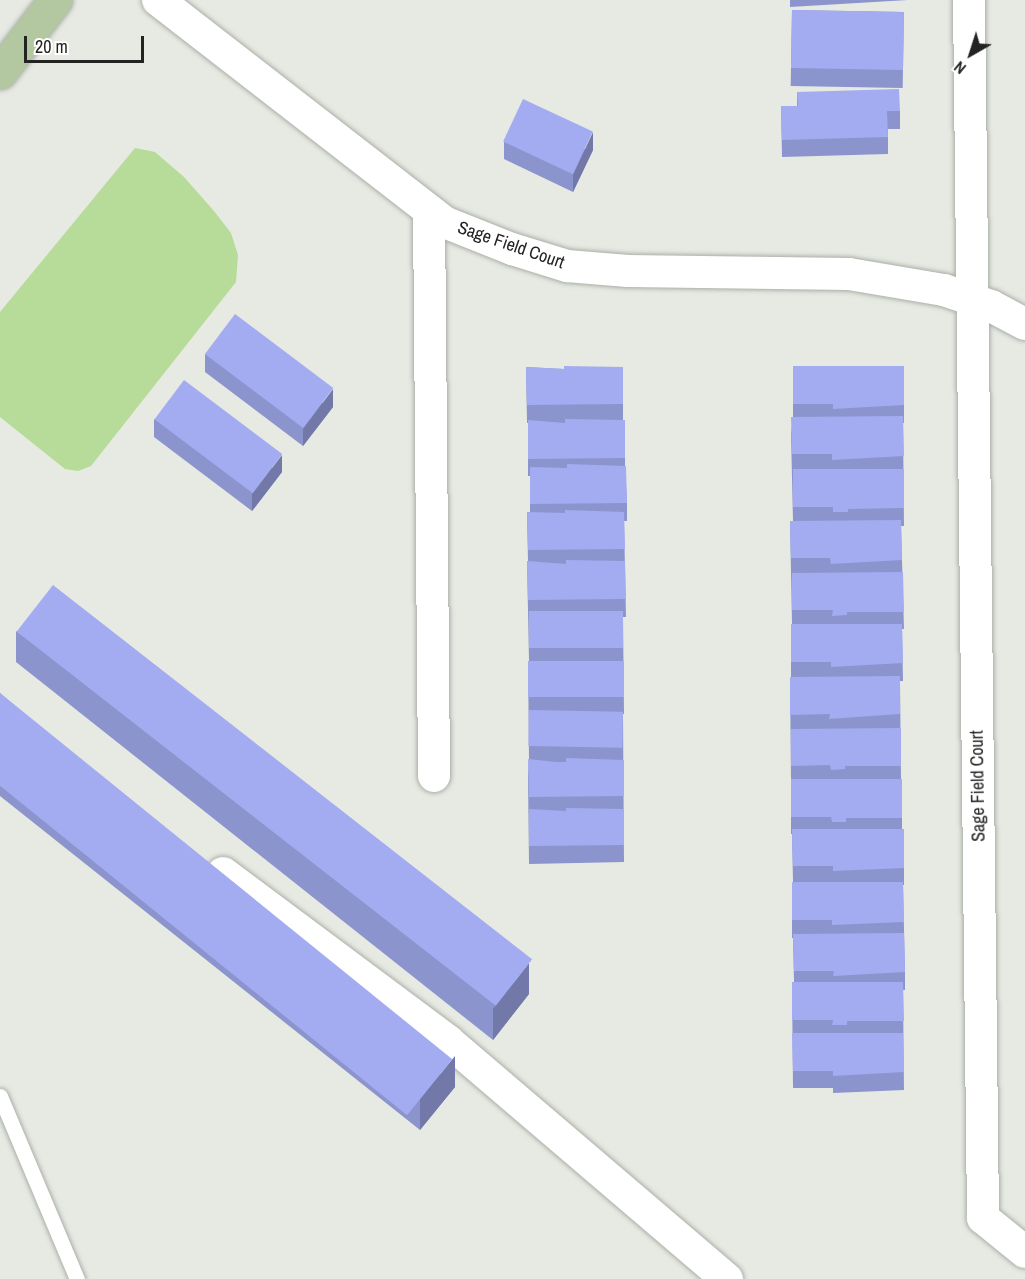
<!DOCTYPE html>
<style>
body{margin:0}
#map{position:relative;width:1025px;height:1279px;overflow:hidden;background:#e6eae2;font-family:"Archivo Narrow",sans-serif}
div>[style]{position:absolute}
.water>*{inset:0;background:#b7db98}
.roads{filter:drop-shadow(0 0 2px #abafa8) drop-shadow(0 0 2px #abafa8)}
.service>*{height:15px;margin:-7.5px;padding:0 7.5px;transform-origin:7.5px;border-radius:7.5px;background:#fff}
.minor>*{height:32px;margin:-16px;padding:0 16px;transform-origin:16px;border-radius:16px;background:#fff}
.primary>*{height:33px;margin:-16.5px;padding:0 16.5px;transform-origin:16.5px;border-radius:16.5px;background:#b3c8a0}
.wall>*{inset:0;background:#8c94ce;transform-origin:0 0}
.shaded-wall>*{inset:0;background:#7278a8}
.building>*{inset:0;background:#a3acf0;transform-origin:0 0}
span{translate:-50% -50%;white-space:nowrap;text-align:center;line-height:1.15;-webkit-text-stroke:5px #fff;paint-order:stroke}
.street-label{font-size:18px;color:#232422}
.north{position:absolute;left:941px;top:24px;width:60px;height:60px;-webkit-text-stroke:4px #fff;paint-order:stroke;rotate:219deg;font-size:16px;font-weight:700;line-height:24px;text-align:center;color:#232422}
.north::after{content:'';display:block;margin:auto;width:21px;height:27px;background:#232422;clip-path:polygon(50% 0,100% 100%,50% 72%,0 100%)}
.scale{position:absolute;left:24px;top:36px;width:120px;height:27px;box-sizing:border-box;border:3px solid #232422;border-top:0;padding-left:8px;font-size:18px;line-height:21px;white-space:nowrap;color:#232422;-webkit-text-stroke:4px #fff;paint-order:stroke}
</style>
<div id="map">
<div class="water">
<div style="clip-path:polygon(135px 148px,155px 152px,184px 177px,214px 211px,231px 233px,238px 255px,236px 282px,91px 466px,78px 471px,65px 469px,0 417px,0 312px)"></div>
</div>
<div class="roads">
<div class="service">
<div style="left:0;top:1096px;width:199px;rotate:67.2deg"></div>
</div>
<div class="minor">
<div style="left:158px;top:0;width:362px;rotate:37.8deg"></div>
<div style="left:444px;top:222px;width:73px;rotate:21.7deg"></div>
<div style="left:512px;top:249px;width:58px;rotate:17.2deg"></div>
<div style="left:567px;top:266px;width:61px;rotate:4.7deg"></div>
<div style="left:628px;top:271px;width:221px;rotate:0.8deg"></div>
<div style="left:849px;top:274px;width:96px;rotate:9.6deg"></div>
<div style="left:944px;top:290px;width:50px;rotate:18.8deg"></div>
<div style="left:991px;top:306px;width:38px;rotate:28deg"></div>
<div style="left:969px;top:0;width:1218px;rotate:89.34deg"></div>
<div style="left:983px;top:1218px;width:54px;rotate:39deg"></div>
<div style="left:429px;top:211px;width:565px;rotate:89.49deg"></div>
<div style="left:223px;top:873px;width:281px;rotate:36.7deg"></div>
<div style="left:448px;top:1041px;width:367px;rotate:40.5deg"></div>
</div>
<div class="primary">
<div style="left:0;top:72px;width:91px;rotate:-52.6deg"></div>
</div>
</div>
<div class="wall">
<div style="clip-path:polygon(790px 0,908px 0,790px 7px)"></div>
<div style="left:792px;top:10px;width:112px;height:76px;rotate:1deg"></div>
<div style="clip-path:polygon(797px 92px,900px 111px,900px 129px,888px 129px,888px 154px,782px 157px,781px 106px,797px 106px)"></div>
<div style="clip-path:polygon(504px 142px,593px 150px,573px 192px,504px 159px)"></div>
<div style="clip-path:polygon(205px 354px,333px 407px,303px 446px,205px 372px)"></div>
<div style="clip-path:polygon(793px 366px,904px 366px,904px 423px,903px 423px,904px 526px,901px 526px,904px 629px,902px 629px,903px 681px,900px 681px,901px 779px,902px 779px,902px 829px,904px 868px,904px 885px,903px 885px,905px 972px,905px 990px,903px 990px,904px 1090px,833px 1093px,833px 1088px,793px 1088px,792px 982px,794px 982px,793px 938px,792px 938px,792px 900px,793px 882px,792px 834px,791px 834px,791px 779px,790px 677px,791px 677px,791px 624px,792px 624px,790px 521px,793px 521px,791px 434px,793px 417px)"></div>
<div style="clip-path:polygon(526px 367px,564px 369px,623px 367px,623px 420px,625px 420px,625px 466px,627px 503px,627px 521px,624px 521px,626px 617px,623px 617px,624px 714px,623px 714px,624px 862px,529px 864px,528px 777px,529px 759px,528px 661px,529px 661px,527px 561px,528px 561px,527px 512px,530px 512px,530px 476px,528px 476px,528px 423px,527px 423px)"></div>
<div style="clip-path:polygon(154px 419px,282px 472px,252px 511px,154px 437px)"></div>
<div style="clip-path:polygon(16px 631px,529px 994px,493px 1040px,16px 662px)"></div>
<div style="clip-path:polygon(0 693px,455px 1087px,420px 1130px,0 796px)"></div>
</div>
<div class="shaded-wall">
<div style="clip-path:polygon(593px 132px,593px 150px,573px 192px,573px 175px)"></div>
<div style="clip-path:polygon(333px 389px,333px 407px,303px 446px,303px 429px)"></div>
<div style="clip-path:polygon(282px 455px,282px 472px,252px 511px,252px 494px)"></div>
<div style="clip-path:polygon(529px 963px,529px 994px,493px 1040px,493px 1009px)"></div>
<div style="clip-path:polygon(455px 1056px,455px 1087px,420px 1130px,420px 1099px)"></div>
</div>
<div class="building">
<div style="left:792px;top:10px;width:112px;height:58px;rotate:1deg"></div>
<div style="clip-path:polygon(899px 89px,900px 111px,887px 111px,888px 137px,782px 140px,781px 106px,798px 106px,797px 92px)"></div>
<div style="left:523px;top:99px;width:77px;height:47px;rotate:25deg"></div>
<div style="left:235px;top:314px;width:123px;height:50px;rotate:37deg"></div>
<div style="clip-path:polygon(564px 366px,623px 367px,623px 404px,527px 405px,526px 367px,564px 369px)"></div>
<div style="clip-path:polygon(793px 366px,904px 366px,904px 405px,833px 409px,833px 404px,793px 404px)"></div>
<div style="left:184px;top:380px;width:123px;height:49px;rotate:37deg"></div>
<div style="clip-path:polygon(903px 416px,904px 456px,832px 460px,832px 454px,792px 454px,791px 417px)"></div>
<div style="clip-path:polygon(565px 419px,625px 420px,625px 458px,528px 459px,528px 420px,565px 423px)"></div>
<div style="clip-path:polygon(567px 464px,626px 466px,627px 503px,530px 504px,530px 467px,567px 468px)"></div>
<div style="clip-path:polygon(793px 469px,904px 469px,904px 508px,848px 509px,848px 512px,833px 512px,833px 507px,793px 507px)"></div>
<div style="clip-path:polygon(565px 510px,624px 512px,625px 549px,528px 550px,527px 512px,565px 513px)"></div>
<div style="clip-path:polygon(901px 520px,902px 560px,831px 564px,830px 558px,791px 558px,790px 521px)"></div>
<div style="clip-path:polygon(566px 560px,625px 561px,626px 599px,528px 600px,527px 561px,566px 564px)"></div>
<div style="clip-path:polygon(903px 572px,904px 612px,847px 612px,847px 615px,832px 616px,833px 610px,792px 610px,792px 573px)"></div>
<div style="left:53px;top:585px;width:608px;height:59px;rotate:38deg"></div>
<div style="left:529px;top:611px;width:94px;height:37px"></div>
<div style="clip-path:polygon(791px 624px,902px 624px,903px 663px,831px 667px,831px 662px,791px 662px)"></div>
<div style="left:528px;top:661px;width:96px;height:36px"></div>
<div style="clip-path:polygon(900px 676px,900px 714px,829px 719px,830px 714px,790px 715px,790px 677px)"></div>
<div style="left:0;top:693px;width:582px;height:72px;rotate:39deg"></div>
<div style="left:529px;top:710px;width:94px;height:36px;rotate:1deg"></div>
<div style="clip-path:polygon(901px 728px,901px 766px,845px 766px,845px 769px,831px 770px,830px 765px,791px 766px,791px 729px)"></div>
<div style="clip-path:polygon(566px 758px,624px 760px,624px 796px,529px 797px,528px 759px,556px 762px,566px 762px)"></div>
<div style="clip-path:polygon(791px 779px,902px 779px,902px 818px,846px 818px,846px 822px,832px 822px,831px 817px,791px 817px)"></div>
<div style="clip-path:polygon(566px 808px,624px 809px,624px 845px,529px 846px,529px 809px,566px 811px)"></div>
<div style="clip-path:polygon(792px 829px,904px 829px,904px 868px,833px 871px,833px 866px,793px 866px)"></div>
<div style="clip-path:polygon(792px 882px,903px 882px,904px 922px,832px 925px,832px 920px,792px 920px)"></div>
<div style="clip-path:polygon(904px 933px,905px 972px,833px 976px,834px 971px,794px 971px,793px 934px)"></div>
<div style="clip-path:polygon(792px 982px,903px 982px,904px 1021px,847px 1021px,847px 1025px,832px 1025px,833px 1020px,792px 1020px)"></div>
<div style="clip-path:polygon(792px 1033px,903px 1033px,904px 1072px,833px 1076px,833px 1071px,793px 1071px)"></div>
</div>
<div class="street-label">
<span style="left:511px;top:245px;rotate:19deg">Sage Field Court</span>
<span style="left:978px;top:786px;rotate:-91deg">Sage Field Court</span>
</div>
<div class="north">N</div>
<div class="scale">20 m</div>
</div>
